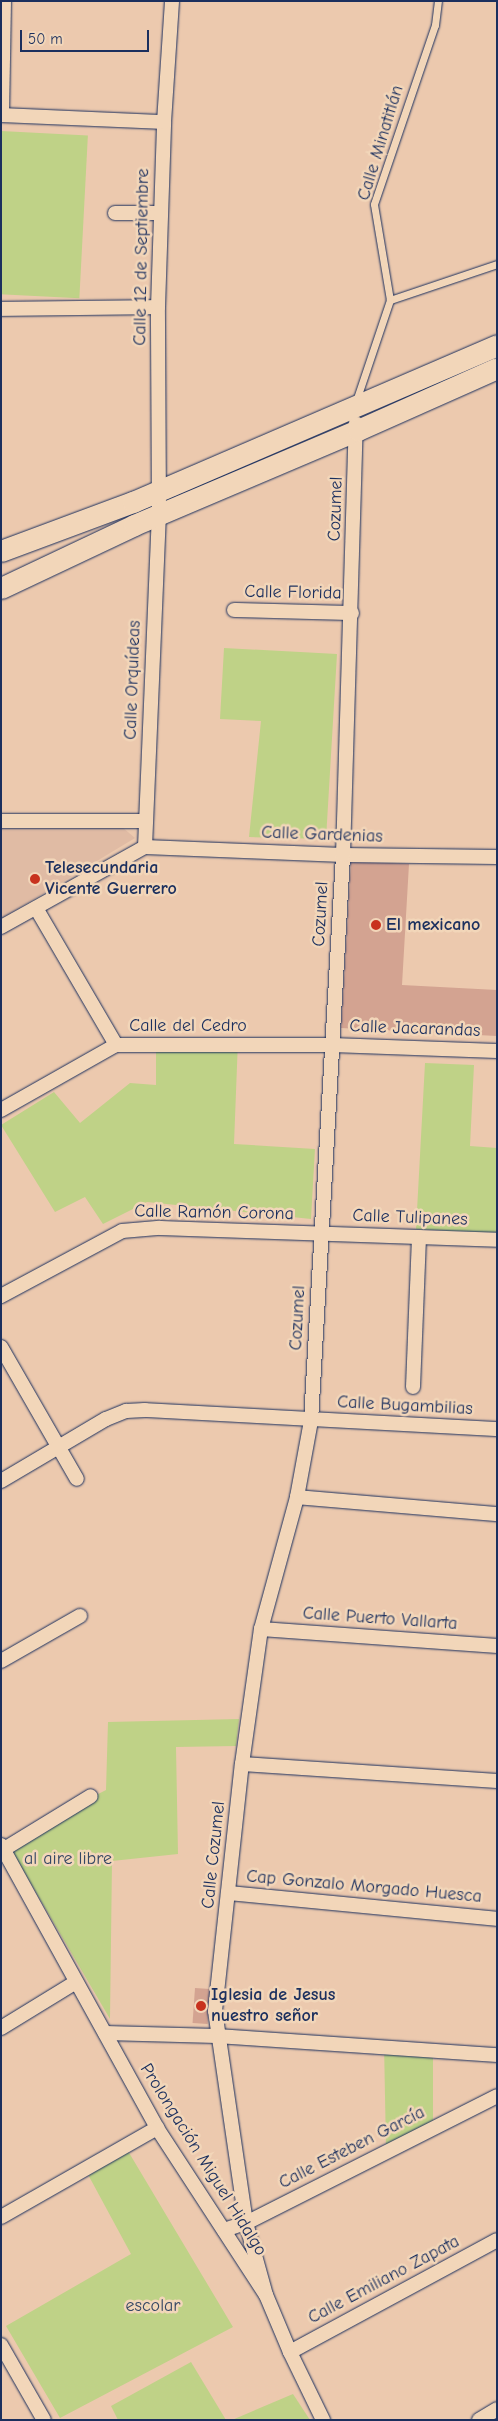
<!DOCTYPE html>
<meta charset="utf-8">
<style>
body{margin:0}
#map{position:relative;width:498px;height:2421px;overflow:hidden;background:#ecc9ae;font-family:"Comic Neue",sans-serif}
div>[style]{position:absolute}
.built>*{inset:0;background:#e0bba4}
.green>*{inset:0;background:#bfd287;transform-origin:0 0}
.building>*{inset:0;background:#d3a391;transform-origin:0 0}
.roads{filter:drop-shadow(0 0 1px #1b2f5e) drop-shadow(0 0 1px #1b2f5e)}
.lane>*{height:7px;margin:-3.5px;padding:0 3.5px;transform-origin:3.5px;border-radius:3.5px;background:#f2d6b9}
.street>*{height:14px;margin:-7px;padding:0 7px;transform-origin:7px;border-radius:7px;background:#f2d6b9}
.primary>*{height:21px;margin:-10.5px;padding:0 10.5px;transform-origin:10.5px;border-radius:10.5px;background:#f2d6b9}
.dots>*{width:14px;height:14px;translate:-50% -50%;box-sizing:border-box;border:2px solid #f2d6b9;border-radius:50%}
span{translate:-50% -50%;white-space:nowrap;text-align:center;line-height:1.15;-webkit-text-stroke:5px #f2d6b9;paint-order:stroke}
.street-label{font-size:18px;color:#1b2f5e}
.poi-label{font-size:18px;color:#1b2f5e;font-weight:700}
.left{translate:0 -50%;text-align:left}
.park-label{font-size:18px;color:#344764}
.frame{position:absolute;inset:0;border:2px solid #1b2f5e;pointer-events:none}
.scale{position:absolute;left:20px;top:30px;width:129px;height:22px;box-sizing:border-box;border:2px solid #1b2f5e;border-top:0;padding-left:6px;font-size:15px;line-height:18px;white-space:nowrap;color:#1b2f5e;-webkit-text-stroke:4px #f2d6b9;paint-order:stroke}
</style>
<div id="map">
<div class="built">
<div style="clip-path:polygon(115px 821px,135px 838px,1px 919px,1px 822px)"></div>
</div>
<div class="green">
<div style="left:1px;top:131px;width:87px;height:163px;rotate:3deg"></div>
<div style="clip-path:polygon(224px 648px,337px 654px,326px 839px,249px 837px,261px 721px,220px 719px)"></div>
<div style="clip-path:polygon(238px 1040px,234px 1144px,315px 1149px,311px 1219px,147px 1202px,103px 1224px,85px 1197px,55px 1212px,1px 1125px,54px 1092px,80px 1123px,130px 1083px,156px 1085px,156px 1041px)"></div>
<div style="clip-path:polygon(425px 1063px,474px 1065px,470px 1146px,497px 1148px,497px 1234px,416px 1229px)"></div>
<div style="clip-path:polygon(239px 1719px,236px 1746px,176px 1747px,178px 1854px,112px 1861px,110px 2019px,6px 1841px,106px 1790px,108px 1722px)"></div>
<div style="clip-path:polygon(384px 2044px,433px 2046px,433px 2124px,386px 2148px)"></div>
<div style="clip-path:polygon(125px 2146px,233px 2327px,60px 2418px,6px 2326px,131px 2254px,85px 2169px)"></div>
<div style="clip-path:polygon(191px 2362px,226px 2420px,118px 2420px,111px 2406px)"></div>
<div style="clip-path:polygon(293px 2394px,310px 2420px,232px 2420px)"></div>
</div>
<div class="building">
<div style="clip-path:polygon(351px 861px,409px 864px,402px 985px,497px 990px,497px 1036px,341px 1028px)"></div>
<div style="left:195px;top:1988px;width:15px;height:35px;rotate:4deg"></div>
</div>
<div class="roads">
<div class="lane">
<div style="left:390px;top:300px;width:113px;rotate:-18.6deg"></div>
<div style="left:356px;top:401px;width:107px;rotate:-71.4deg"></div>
<div style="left:390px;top:300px;width:97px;rotate:-99.5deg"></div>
<div style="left:374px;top:204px;width:189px;rotate:-71.2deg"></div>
<div style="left:435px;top:25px;width:24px;rotate:-83deg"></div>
</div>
<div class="street">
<div style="left:4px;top:1px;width:114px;rotate:91deg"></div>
<div style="left:2px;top:115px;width:162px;rotate:2.5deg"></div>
<div style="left:115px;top:213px;width:46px"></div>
<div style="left:1px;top:309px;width:157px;rotate:-0.7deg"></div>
<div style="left:234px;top:610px;width:118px;rotate:1.5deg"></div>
<div style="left:1px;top:821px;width:145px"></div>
<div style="left:145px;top:847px;width:332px;rotate:-87.6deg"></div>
<div style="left:159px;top:515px;width:208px;rotate:-90.3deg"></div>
<div style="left:158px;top:307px;width:185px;rotate:-88.1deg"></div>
<div style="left:164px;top:122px;width:121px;rotate:-86.2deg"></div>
<div style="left:145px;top:847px;width:198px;rotate:2.3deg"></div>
<div style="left:343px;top:855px;width:154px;rotate:0.7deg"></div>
<div style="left:36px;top:908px;width:159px;rotate:59.7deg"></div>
<div style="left:1px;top:927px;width:165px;rotate:-29.1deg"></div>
<div style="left:1px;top:1110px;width:132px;rotate:-29.5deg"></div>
<div style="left:116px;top:1045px;width:216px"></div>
<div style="left:332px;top:1045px;width:165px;rotate:2.1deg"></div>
<div style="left:1px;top:1296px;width:137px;rotate:-28.2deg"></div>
<div style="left:122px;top:1231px;width:38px;rotate:-5deg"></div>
<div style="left:160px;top:1228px;width:337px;rotate:2deg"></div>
<div style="left:1px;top:1347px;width:152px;rotate:60.1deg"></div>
<div style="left:413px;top:1387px;width:150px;rotate:-87.7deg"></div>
<div style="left:1px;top:1481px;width:122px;rotate:-30.6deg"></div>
<div style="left:106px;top:1419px;width:22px;rotate:-22deg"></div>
<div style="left:126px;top:1411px;width:19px;rotate:-3deg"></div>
<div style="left:145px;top:1410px;width:353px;rotate:3.1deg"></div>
<div style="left:297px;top:1497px;width:201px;rotate:4.9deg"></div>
<div style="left:261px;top:1629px;width:237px;rotate:4.1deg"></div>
<div style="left:1px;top:1661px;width:91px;rotate:-29.7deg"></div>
<div style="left:242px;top:1764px;width:256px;rotate:3.8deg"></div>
<div style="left:1px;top:1845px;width:323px;rotate:61.1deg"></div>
<div style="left:157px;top:2128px;width:199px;rotate:56.9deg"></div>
<div style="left:266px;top:2295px;width:62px;rotate:67.2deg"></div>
<div style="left:290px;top:2352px;width:76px;rotate:64.1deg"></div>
<div style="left:1px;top:1851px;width:105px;rotate:-31.4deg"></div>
<div style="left:228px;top:1893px;width:270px;rotate:5.5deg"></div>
<div style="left:1px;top:2028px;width:88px;rotate:-31.5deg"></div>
<div style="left:105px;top:2033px;width:112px;rotate:1.5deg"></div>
<div style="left:217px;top:2036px;width:281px;rotate:3.9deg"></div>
<div style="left:1px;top:2217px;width:180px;rotate:-29.7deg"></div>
<div style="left:224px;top:2230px;width:23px;rotate:-18deg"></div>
<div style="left:246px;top:2223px;width:281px;rotate:-26.8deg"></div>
<div style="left:266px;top:2295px;width:75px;rotate:-105.5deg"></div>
<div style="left:246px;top:2223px;width:214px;rotate:-98.3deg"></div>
<div style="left:215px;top:2011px;width:248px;rotate:-83.8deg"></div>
<div style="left:242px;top:1764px;width:136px;rotate:-82deg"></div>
<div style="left:261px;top:1629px;width:137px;rotate:-74.7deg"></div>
<div style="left:297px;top:1497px;width:77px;rotate:-79.6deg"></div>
<div style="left:311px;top:1421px;width:567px;rotate:-86.76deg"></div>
<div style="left:343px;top:855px;width:432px;rotate:-88.3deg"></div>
<div style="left:1px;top:2345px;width:86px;rotate:60.2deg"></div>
<div style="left:290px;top:2352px;width:235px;rotate:-28.4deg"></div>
<div style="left:479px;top:2420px;width:21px;rotate:-31deg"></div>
</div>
<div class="primary">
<div style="left:1px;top:551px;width:141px;rotate:-20.4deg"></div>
<div style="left:133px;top:502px;width:396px;rotate:-23.3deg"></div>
<div style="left:1px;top:588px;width:147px;rotate:-25.3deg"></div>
<div style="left:134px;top:525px;width:243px;rotate:-23deg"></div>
<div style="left:358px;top:430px;width:152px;rotate:-24deg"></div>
</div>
</div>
<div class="dots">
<div style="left:35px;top:879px;background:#c8321e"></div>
<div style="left:376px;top:925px;background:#c8321e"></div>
<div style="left:201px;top:2006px;background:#c8321e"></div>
</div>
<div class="street-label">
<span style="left:381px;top:143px;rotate:-73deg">Calle Minatitlán</span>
<span style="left:142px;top:257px;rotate:-89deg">Calle 12 de Septiembre</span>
<span style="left:336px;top:509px;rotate:-88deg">Cozumel</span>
<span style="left:293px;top:593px;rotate:1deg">Calle Florida</span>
<span style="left:133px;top:680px;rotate:-88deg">Calle Orquídeas</span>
<span style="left:322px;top:835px;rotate:2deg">Calle Gardenias</span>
<span style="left:321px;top:914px;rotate:-87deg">Cozumel</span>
<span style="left:188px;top:1026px">Calle del Cedro</span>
<span style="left:415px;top:1029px;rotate:2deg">Calle Jacarandas</span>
<span style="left:214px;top:1213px;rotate:1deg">Calle Ramón Corona</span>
<span style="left:410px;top:1218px;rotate:2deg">Calle Tulipanes</span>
<span style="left:298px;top:1318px;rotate:-87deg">Cozumel</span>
<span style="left:405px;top:1406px;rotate:3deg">Calle Bugambilias</span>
<span style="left:380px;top:1619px;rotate:4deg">Calle Puerto Vallarta</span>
<span style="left:214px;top:1855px;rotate:-84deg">Calle Cozumel</span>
<span style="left:364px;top:1887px;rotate:5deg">Cap Gonzalo Morgado Huesca</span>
<span style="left:352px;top:2148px;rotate:-27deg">Calle Esteben García</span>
<span style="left:203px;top:2160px;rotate:58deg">Prolongación Miguel Hidalgo</span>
<span style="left:384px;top:2280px;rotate:-28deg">Calle Emiliano Zapata</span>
</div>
<div class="poi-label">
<span class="left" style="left:45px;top:879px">Telesecundaria<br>Vicente Guerrero</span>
<span class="left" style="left:386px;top:925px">El mexicano</span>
<span class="left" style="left:211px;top:2006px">Iglesia de Jesus<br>nuestro señor</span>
</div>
<div class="park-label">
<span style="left:68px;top:1859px">al aire libre</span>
<span style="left:153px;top:2306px">escolar</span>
</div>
<div class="frame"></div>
<div class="scale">50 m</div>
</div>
